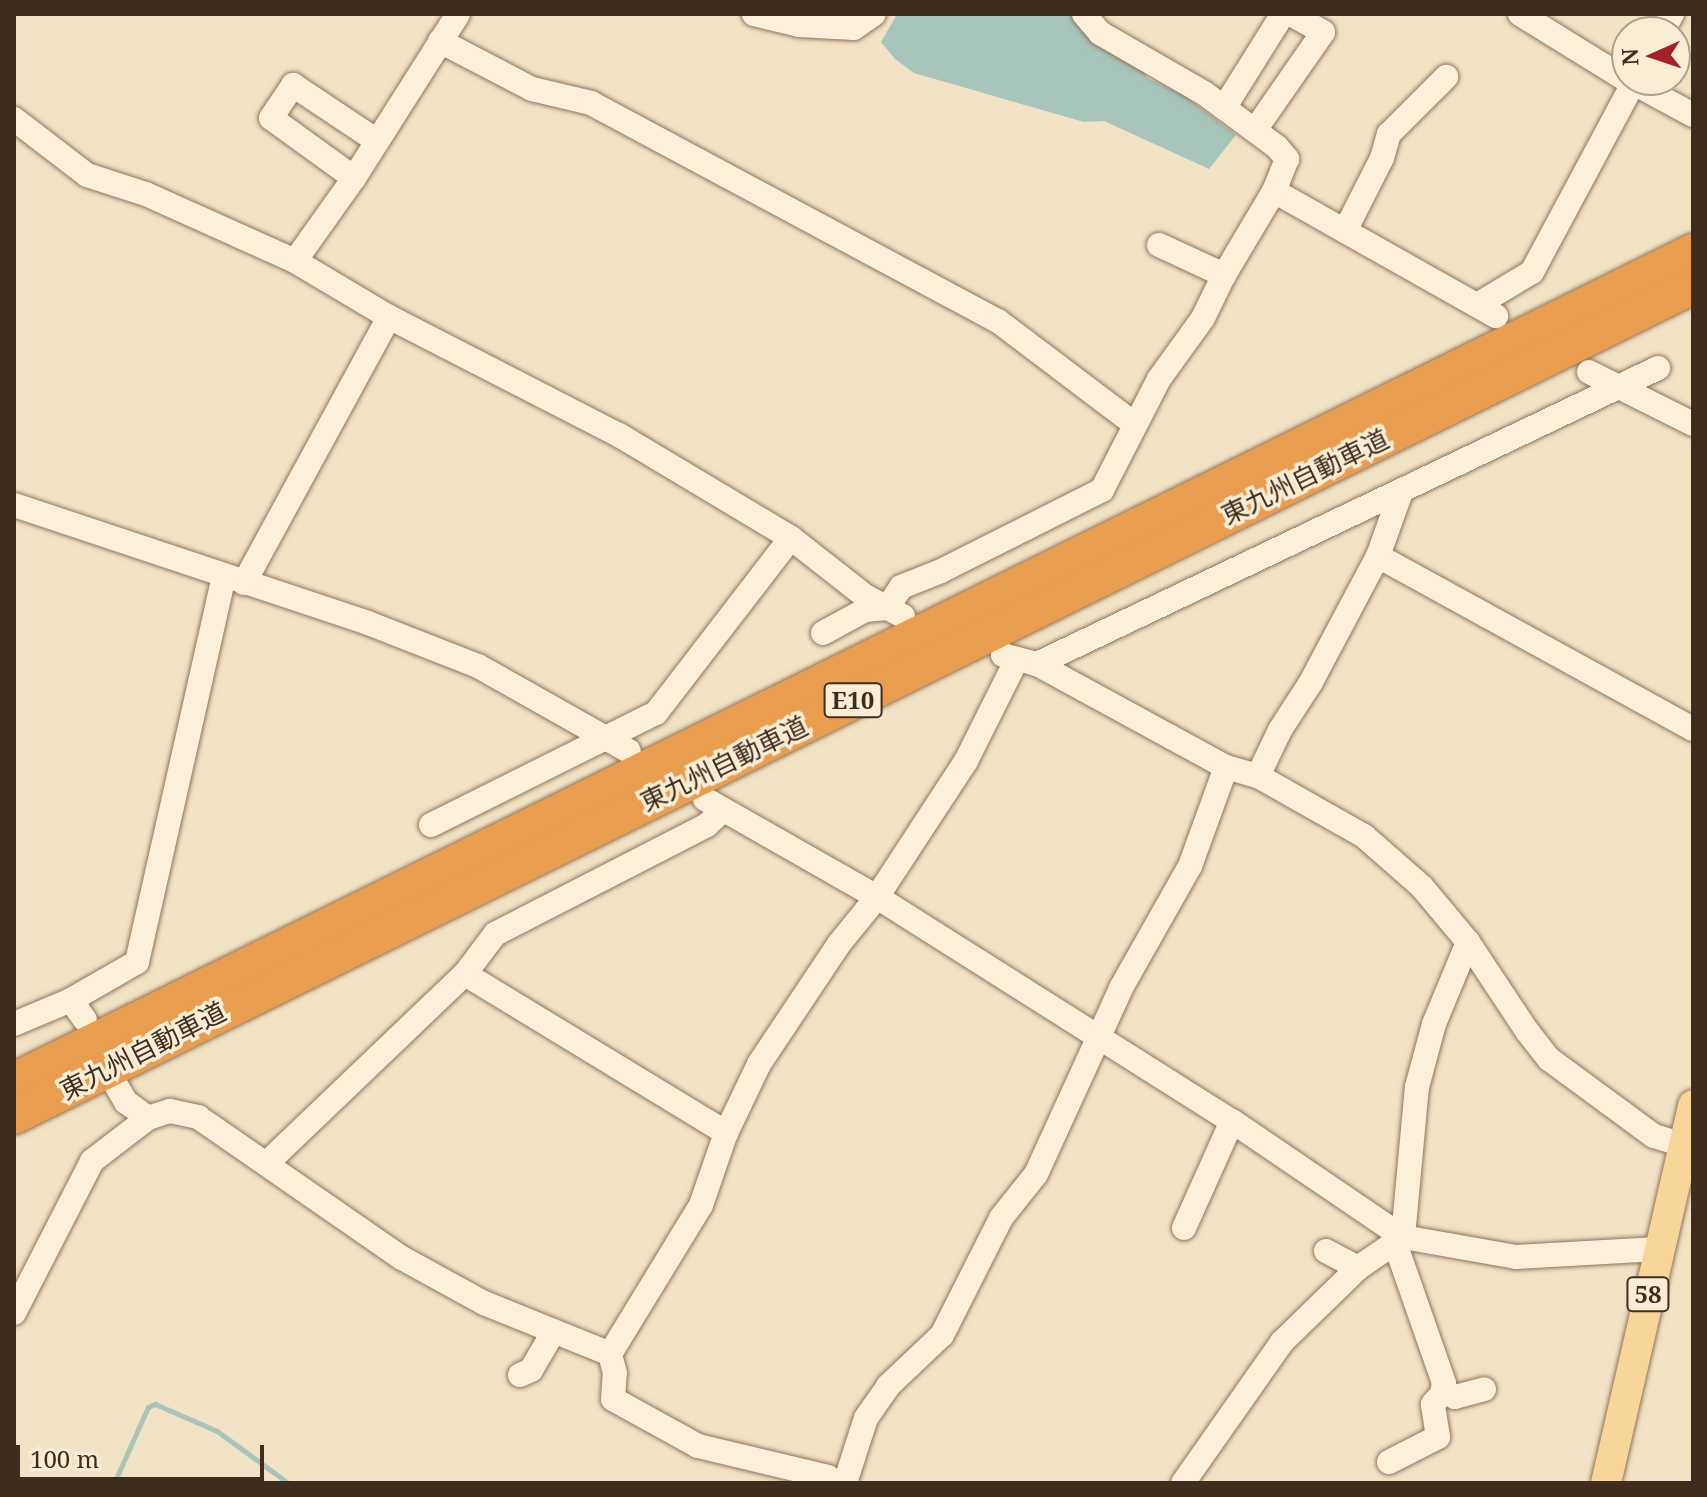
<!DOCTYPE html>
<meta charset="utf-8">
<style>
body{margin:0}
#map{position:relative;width:1707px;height:1497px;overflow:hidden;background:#f2e3c5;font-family:"Noto Serif","Noto Sans JP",serif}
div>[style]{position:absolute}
.water>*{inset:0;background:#a7c5bb}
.stream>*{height:5px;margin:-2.5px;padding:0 2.5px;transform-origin:2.5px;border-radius:2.5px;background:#a7c5bb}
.roads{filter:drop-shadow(0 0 2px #907359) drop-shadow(0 0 2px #907359)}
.minor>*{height:24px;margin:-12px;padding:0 12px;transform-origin:12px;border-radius:12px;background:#fcf0da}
.major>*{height:30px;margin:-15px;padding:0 15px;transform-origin:15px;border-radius:15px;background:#f8d69a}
.highway>*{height:36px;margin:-18px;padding:0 18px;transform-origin:18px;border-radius:18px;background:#e99d4f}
span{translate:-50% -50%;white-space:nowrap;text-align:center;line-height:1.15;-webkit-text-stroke:7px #f9edd5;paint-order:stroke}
.shield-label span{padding:2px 6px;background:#f9edd5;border:2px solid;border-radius:6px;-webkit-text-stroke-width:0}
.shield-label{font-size:24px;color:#3e2c1e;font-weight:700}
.street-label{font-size:26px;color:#3e2c1e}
.frame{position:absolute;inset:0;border:16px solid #3e2c1e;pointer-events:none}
.north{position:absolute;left:1611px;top:16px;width:80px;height:80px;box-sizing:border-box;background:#f9edd5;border:2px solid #aea08c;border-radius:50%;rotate:267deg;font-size:22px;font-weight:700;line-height:32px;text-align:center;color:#3e2c1e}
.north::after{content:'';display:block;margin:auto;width:28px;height:36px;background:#a5222a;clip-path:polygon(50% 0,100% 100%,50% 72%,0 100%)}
.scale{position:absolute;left:16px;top:1445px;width:248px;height:36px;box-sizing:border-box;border:4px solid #3e2c1e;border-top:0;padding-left:10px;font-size:24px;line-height:28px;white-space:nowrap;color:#3e2c1e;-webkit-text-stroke:6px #f9edd5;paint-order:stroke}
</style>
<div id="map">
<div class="water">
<div style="clip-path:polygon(897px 14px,1069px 14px,1094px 43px,1142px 69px,1147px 78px,1182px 94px,1236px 135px,1209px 169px,1104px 121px,1084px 122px,914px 73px,895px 59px,881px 42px)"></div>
</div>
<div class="stream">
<div style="left:114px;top:1483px;width:83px;rotate:-65.9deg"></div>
<div style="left:148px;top:1407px;width:8px;rotate:-23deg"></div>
<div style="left:155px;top:1404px;width:68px;rotate:23.5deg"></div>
<div style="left:217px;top:1431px;width:88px;rotate:36.2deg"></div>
</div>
<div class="roads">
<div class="minor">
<div style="left:754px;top:14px;width:46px;rotate:13.7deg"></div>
<div style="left:799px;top:25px;width:55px;rotate:3.1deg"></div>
<div style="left:854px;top:28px;width:24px;rotate:-35deg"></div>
<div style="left:1084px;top:14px;width:25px;rotate:50deg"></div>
<div style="left:1100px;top:33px;width:120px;rotate:30deg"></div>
<div style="left:1204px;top:93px;width:91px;rotate:36.5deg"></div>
<div style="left:1277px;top:147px;width:16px;rotate:50deg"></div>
<div style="left:1287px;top:159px;width:35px;rotate:112deg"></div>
<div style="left:1274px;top:191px;width:255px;rotate:29.4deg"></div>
<div style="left:1520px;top:14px;width:126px;rotate:31.7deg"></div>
<div style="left:1662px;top:32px;width:21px;rotate:-61deg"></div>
<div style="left:440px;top:41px;width:104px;rotate:27.6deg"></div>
<div style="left:532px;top:89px;width:61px;rotate:13.3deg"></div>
<div style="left:591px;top:103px;width:462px;rotate:28.2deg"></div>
<div style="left:998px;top:321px;width:171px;rotate:37.1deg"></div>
<div style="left:1628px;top:80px;width:74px;rotate:28.3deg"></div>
<div style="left:1224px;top:108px;width:111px;rotate:-57.9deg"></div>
<div style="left:14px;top:119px;width:92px;rotate:37.5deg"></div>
<div style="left:87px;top:175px;width:62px;rotate:17.9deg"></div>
<div style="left:146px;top:194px;width:163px;rotate:24.2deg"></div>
<div style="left:295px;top:261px;width:109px;rotate:30.8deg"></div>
<div style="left:389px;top:317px;width:259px;rotate:27.2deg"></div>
<div style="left:619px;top:435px;width:200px;rotate:30.9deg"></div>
<div style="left:791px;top:538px;width:94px;rotate:38.1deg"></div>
<div style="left:865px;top:596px;width:43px;rotate:27.8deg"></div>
<div style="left:1255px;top:130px;width:119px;rotate:-55.2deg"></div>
<div style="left:1323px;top:32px;width:37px;rotate:-151deg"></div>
<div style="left:354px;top:178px;width:102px;rotate:-144.1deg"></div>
<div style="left:271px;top:118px;width:40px;rotate:-56deg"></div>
<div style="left:293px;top:85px;width:101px;rotate:33.7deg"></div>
<div style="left:1345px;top:231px;width:82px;rotate:-63.1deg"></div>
<div style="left:1382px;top:158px;width:25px;rotate:-74deg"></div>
<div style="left:1389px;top:134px;width:81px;rotate:-45deg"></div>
<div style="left:1159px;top:245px;width:72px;rotate:24.8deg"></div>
<div style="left:295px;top:261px;width:102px;rotate:-54.6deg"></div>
<div style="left:354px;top:178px;width:194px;rotate:-57.6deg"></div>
<div style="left:1477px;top:305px;width:64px;rotate:-31deg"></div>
<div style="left:1532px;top:272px;width:218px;rotate:-61.8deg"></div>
<div style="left:1589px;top:372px;width:116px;rotate:26.6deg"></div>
<div style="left:14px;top:505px;width:373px;rotate:18.4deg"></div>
<div style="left:368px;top:623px;width:118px;rotate:21.4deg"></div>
<div style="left:478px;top:666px;width:173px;rotate:29.4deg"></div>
<div style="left:1378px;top:556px;width:359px;rotate:28.8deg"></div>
<div style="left:244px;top:583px;width:303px;rotate:-61.4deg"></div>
<div style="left:823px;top:633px;width:48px;rotate:-28.7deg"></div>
<div style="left:865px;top:610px;width:22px;rotate:-5deg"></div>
<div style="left:887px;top:608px;width:25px;rotate:-56deg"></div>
<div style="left:901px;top:587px;width:43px;rotate:-21.8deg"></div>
<div style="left:941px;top:571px;width:180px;rotate:-26.7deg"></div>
<div style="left:1102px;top:490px;width:125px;rotate:-62.8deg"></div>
<div style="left:1159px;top:379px;width:75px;rotate:-54.2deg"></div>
<div style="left:1203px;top:318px;width:48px;rotate:-64deg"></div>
<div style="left:1224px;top:275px;width:98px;rotate:-59.2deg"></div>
<div style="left:1003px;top:655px;width:35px;rotate:15deg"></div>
<div style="left:1037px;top:664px;width:215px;rotate:28.6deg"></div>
<div style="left:1226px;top:767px;width:33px;rotate:16deg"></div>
<div style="left:1258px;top:776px;width:122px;rotate:29.5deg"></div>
<div style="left:1364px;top:836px;width:77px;rotate:41.3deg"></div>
<div style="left:1422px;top:887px;width:72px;rotate:50.1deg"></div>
<div style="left:1468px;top:942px;width:107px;rotate:56.5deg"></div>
<div style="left:1527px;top:1031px;width:36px;rotate:52deg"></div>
<div style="left:1549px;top:1059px;width:130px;rotate:36.3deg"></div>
<div style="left:1654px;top:1136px;width:31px;rotate:17deg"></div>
<div style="left:1037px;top:664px;width:688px;rotate:-25.48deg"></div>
<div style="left:1258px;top:776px;width:51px;rotate:-64.4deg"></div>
<div style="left:1280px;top:730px;width:57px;rotate:-57.1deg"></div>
<div style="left:1311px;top:682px;width:143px;rotate:-62deg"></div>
<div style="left:1378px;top:556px;width:68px;rotate:-70.2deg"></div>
<div style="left:705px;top:799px;width:198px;rotate:29.7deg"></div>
<div style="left:877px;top:897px;width:420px;rotate:32.3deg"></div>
<div style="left:1232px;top:1121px;width:207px;rotate:34.2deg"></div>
<div style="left:1403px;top:1237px;width:115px;rotate:10deg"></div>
<div style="left:1516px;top:1257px;width:142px;rotate:-3.2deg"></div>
<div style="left:431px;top:825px;width:251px;rotate:-26.5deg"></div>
<div style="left:656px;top:713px;width:221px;rotate:-52.4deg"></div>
<div style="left:465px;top:974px;width:306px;rotate:31.3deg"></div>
<div style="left:71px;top:1000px;width:24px;rotate:55deg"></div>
<div style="left:14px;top:1024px;width:62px;rotate:-22.8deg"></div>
<div style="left:71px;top:1000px;width:76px;rotate:-29.9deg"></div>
<div style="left:137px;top:962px;width:395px;rotate:-77.3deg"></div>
<div style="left:116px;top:1085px;width:20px;rotate:60deg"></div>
<div style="left:126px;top:1102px;width:27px;rotate:36deg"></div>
<div style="left:267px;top:1163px;width:274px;rotate:-43.7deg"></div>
<div style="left:465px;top:974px;width:50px;rotate:-53.1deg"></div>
<div style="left:495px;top:934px;width:238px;rotate:-27.2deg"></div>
<div style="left:707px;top:825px;width:22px;rotate:-43deg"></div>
<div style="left:1184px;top:1228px;width:117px;rotate:-65.8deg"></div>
<div style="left:1326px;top:1251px;width:36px;rotate:28deg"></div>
<div style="left:14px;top:1313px;width:171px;rotate:-62.8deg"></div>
<div style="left:92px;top:1161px;width:71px;rotate:-37.5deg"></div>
<div style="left:148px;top:1118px;width:23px;rotate:-18deg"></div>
<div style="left:170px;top:1111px;width:29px;rotate:12deg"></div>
<div style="left:198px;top:1117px;width:248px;rotate:34.7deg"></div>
<div style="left:402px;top:1258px;width:94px;rotate:28.8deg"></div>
<div style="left:484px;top:1303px;width:136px;rotate:22deg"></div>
<div style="left:520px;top:1375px;width:12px;rotate:-24deg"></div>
<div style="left:531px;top:1370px;width:45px;rotate:-59.5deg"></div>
<div style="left:1443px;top:1390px;width:14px;rotate:30deg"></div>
<div style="left:1455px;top:1397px;width:30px;rotate:-15deg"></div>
<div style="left:1389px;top:1462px;width:55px;rotate:-27deg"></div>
<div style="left:1438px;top:1437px;width:33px;rotate:-99deg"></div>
<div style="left:1433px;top:1404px;width:13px;rotate:-48deg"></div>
<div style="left:1442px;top:1394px;width:11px;rotate:-80deg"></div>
<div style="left:1444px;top:1383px;width:148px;rotate:-109.3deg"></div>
<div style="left:833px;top:1483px;width:8px;rotate:-130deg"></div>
<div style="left:828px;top:1477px;width:134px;rotate:-166.6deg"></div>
<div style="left:698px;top:1446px;width:97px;rotate:-151.1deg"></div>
<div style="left:613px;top:1399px;width:26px;rotate:-86deg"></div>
<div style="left:615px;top:1373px;width:20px;rotate:-105deg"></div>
<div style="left:610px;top:1354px;width:175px;rotate:-58.6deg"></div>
<div style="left:701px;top:1205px;width:76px;rotate:-70.9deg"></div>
<div style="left:726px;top:1133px;width:76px;rotate:-64.4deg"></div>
<div style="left:759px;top:1064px;width:144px;rotate:-56.3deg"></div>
<div style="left:839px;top:944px;width:60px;rotate:-51deg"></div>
<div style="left:877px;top:897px;width:163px;rotate:-56.8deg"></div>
<div style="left:966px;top:761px;width:112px;rotate:-63.4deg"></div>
<div style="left:845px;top:1483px;width:68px;rotate:-72.1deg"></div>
<div style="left:866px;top:1418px;width:39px;rotate:-55deg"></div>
<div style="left:888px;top:1386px;width:74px;rotate:-43.4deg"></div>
<div style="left:942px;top:1335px;width:131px;rotate:-63.2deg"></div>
<div style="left:1001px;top:1218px;width:56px;rotate:-51.5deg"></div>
<div style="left:1036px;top:1174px;width:205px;rotate:-65.4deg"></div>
<div style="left:1121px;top:988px;width:140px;rotate:-60.5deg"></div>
<div style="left:1190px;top:866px;width:105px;rotate:-70deg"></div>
<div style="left:1183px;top:1483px;width:172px;rotate:-54.9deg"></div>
<div style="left:1282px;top:1342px;width:106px;rotate:-44.2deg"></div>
<div style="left:1358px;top:1268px;width:55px;rotate:-34.6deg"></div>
<div style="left:1403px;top:1237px;width:151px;rotate:-84.7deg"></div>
<div style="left:1417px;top:1087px;width:65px;rotate:-74.9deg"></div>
<div style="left:1434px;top:1024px;width:89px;rotate:-67.5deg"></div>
</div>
<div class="major">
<div style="left:1606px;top:1483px;width:388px;rotate:-77deg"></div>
</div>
<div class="highway">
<div style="left:14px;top:1081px;width:1873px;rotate:-26.28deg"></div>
<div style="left:14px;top:1116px;width:1873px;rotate:-26.31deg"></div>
</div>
</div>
<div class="shield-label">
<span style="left:853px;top:700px">E10</span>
<span style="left:1648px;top:1294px">58</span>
</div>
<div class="street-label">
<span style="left:1305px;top:477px;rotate:-26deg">東九州自動車道</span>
<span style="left:724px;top:764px;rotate:-26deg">東九州自動車道</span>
<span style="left:143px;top:1051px;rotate:-27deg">東九州自動車道</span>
</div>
<div class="frame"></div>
<div class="north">N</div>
<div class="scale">100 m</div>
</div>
